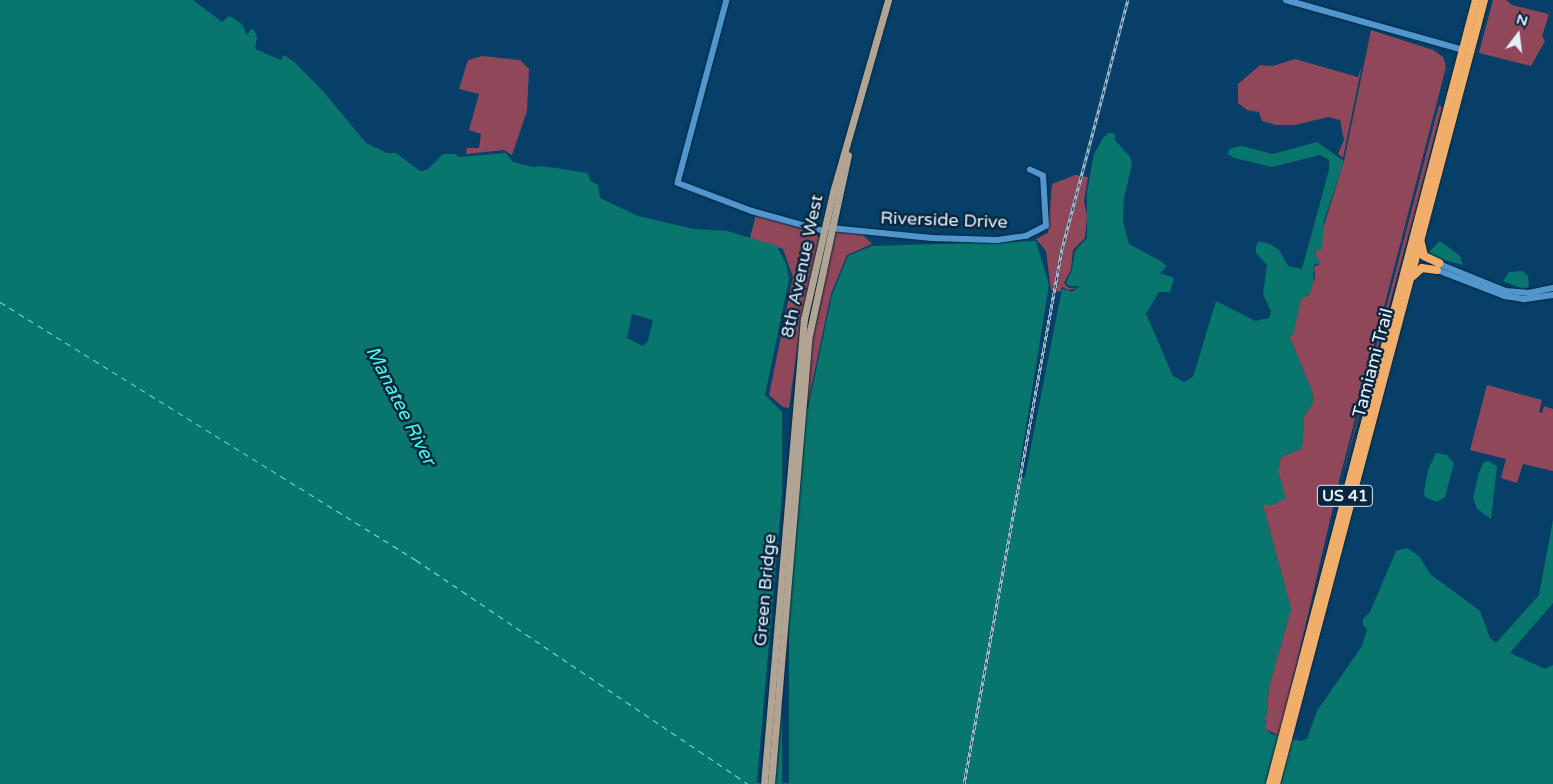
<!DOCTYPE html>
<style>
body{margin:0}
#map{position:relative;width:1553px;height:784px;overflow:hidden;background:#064068;font-family:"Varela Round",sans-serif}
div>[style]{position:absolute}
.green>*{inset:0;background:#904759}
.water>*{inset:0;background:#09766d}
.pier>*{inset:0;background:#064068;transform-origin:0 0}
.ferry>*{height:1px;margin-top:-0.5px;transform-origin:0;background:repeating-linear-gradient(90deg,#4af7e6 0 6px,transparent 0 11px)}
.roads{filter:drop-shadow(0 0 1px #012641) drop-shadow(0 0 1px #012641)}
.secondary>*{height:5.5px;margin:-2.75px;padding:0 2.75px;transform-origin:2.75px;border-radius:2.75px;background:#5296ce}
.primary>*{height:7px;margin:-3.5px;padding:0 3.5px;transform-origin:3.5px;border-radius:3.5px;background:#b1a492}
.highway>*{height:8px;margin:-4px;padding:0 4px;transform-origin:4px;border-radius:4px;background:#f0ae6a}
.rail>*{height:3px;margin-top:-1.5px;transform-origin:0;background:repeating-linear-gradient(90deg,#09263d 0 4px,#9bb6cb 0 8px);box-sizing:border-box;border-block:1px solid #9bb6cb}
span{translate:-50% -50%;white-space:nowrap;text-align:center;line-height:1.15;-webkit-text-stroke:5px #09263d;paint-order:stroke}
.shield-label span{padding:1px 4px;background:#09263d;border:1px solid;border-radius:4px;-webkit-text-stroke-width:0}
.shield-label{font-size:16px;color:#e3f0fc;font-weight:700}
.street-label{font-size:18px;color:#e3f0fc}
.water-label{font-size:19px;color:#4af7e6;font-style:italic}
.north{position:absolute;left:1493px;top:10px;width:50px;height:50px;-webkit-text-stroke:4px #09263d;paint-order:stroke;rotate:15deg;font-size:14px;font-weight:700;line-height:20px;text-align:center;color:#e3f0fc}
.north::after{content:'';display:block;margin:auto;width:18px;height:22px;background:#e3f0fc;clip-path:polygon(50% 0,100% 100%,50% 72%,0 100%)}
</style>
<div id="map">
<div class="green">
<div style="clip-path:polygon(1493px 0,1506px 0,1512px 5px,1549px 14px,1542px 36px,1545px 41px,1531px 66px,1479px 53px)"></div>
<div style="clip-path:polygon(1371px 30px,1433px 50px,1443px 57px,1446px 67px,1340px 477px,1280px 736px,1265px 729px,1269px 687px,1291px 609px,1263px 505px,1273px 505px,1285px 498px,1278px 470px,1281px 457px,1302px 448px,1304px 416px,1313px 403px,1312px 391px,1289px 336px,1301px 299px,1309px 295px,1315px 276px,1314px 267px,1320px 264px,1315px 254px,1344px 161px)"></div>
<div style="clip-path:polygon(482px 56px,520px 60px,529px 69px,527px 111px,512px 155px,504px 150px,466px 154px,467px 148px,479px 148px,481px 134px,469px 130px,479px 94px,459px 89px,468px 60px)"></div>
<div style="clip-path:polygon(1295px 59px,1358px 77px,1362px 65px,1343px 158px,1338px 154px,1344px 140px,1340px 120px,1328px 117px,1295px 125px,1276px 125px,1262px 121px,1259px 112px,1247px 110px,1238px 103px,1238px 84px,1260px 65px,1273px 66px)"></div>
<div style="clip-path:polygon(1439px 105px,1442px 107px,1416px 208px,1340px 485px)"></div>
<div style="clip-path:polygon(1075px 175px,1088px 177px,1084px 201px,1087px 216px,1085px 238px,1073px 250px,1071px 269px,1064px 283px,1069px 288px,1077px 288px,1068px 290px,1062px 287px,1060px 292px,1051px 290px,1046px 251px,1036px 239px,1048px 233px,1052px 184px)"></div>
<div style="clip-path:polygon(756px 214px,816px 234px,819px 238px,800px 329px,789px 408px,783px 407px,769px 395px,793px 277px,783px 249px,750px 238px)"></div>
<div style="clip-path:polygon(833px 230px,861px 233px,872px 244px,847px 255px,831px 294px,808px 402px,805px 402px,810px 340px)"></div>
<div style="clip-path:polygon(1487px 385px,1542px 400px,1539px 412px,1542px 413px,1544px 406px,1553px 409px,1553px 471px,1523px 464px,1517px 483px,1501px 478px,1506px 459px,1470px 450px)"></div>
</div>
<div class="water">
<div style="clip-path:polygon(0 0,193px 0,222px 22px,229px 16px,242px 24px,247px 35px,251px 29px,254px 30px,257px 36px,255px 49px,281px 60px,284px 55px,294px 62px,323px 91px,366px 143px,387px 153px,396px 153px,420px 171px,427px 170px,443px 154px,456px 154px,458px 157px,506px 153px,513px 162px,533px 167px,542px 166px,588px 173px,590px 181px,598px 185px,600px 198px,638px 216px,694px 229px,727px 231px,777px 246px,786px 264px,789px 279px,765px 395px,781px 411px,808px 408px,832px 295px,848px 256px,872px 246px,1036px 241px,1049px 285px,1018px 476px,1022px 478px,1025px 477px,1062px 289px,1072px 292px,1080px 286px,1070px 286px,1066px 283px,1072px 270px,1075px 251px,1087px 238px,1087px 192px,1094px 154px,1103px 138px,1109px 133px,1115px 134px,1115px 140px,1130px 157px,1132px 165px,1124px 197px,1123px 222px,1129px 244px,1162px 262px,1167px 266px,1160px 273px,1174px 278px,1170px 292px,1159px 292px,1146px 314px,1173px 376px,1184px 382px,1193px 377px,1216px 301px,1255px 321px,1269px 318px,1271px 312px,1263px 294px,1267px 265px,1256px 253px,1256px 246px,1259px 241px,1270px 244px,1279px 250px,1288px 266px,1302px 269px,1329px 170px,1329px 160px,1320px 155px,1272px 167px,1234px 158px,1228px 154px,1229px 149px,1242px 146px,1273px 154px,1317px 142px,1344px 161px,1324px 221px,1322px 250px,1316px 250px,1315px 254px,1321px 264px,1314px 264px,1313px 283px,1309px 295px,1301px 299px,1293px 335px,1289px 336px,1312px 391px,1313px 403px,1304px 416px,1302px 448px,1281px 457px,1278px 470px,1286px 498px,1273px 505px,1263px 505px,1291px 609px,1269px 687px,1265px 728px,1271px 734px,1301px 741px,1307px 739px,1317px 711px,1362px 646px,1367px 629px,1363px 625px,1363px 619px,1370px 612px,1396px 551px,1407px 548px,1419px 556px,1430px 574px,1480px 611px,1490px 638px,1496px 643px,1539px 595px,1553px 520px,1553px 603px,1510px 653px,1545px 669px,1553px 665px,1553px 784px,0 784px)"></div>
<div style="clip-path:polygon(1440px 241px,1460px 256px,1463px 265px,1433px 257px,1429px 252px)"></div>
<div style="clip-path:polygon(1522px 271px,1528px 276px,1529px 287px,1523px 289px,1503px 281px,1509px 272px)"></div>
<div style="clip-path:polygon(1436px 453px,1447px 455px,1454px 463px,1445px 497px,1437px 502px,1425px 497px,1424px 491px,1428px 470px)"></div>
<div style="clip-path:polygon(1488px 461px,1497px 466px,1491px 519px,1477px 509px,1473px 498px,1479px 473px,1483px 463px)"></div>
</div>
<div class="pier">
<div style="clip-path:polygon(632px 314px,653px 320px,648px 341px,643px 346px,627px 338px)"></div>
<div style="left:806px;top:404px;width:381px;height:16px;rotate:95deg"></div>
<div style="left:782px;top:408px;width:7px;height:375px"></div>
</div>
<div class="ferry">
<div style="left:0;top:302px;width:490px;rotate:31.8deg"></div>
<div style="left:416px;top:560px;width:400px;rotate:34deg"></div>
</div>
<div class="roads">
<div class="secondary">
<div style="left:727px;top:0;width:189px;rotate:105deg"></div>
<div style="left:678px;top:183px;width:79px;rotate:20.7deg"></div>
<div style="left:752px;top:211px;width:75px;rotate:15.5deg"></div>
<div style="left:1286px;top:0;width:188px;rotate:15.7deg"></div>
<div style="left:831px;top:228px;width:101px;rotate:5.7deg"></div>
<div style="left:932px;top:238px;width:65px;rotate:1.8deg"></div>
<div style="left:997px;top:240px;width:29px;rotate:-8deg"></div>
<div style="left:1026px;top:236px;width:22px;rotate:-27deg"></div>
<div style="left:1046px;top:226px;width:50px;rotate:-93.4deg"></div>
<div style="left:1043px;top:176px;width:14px;rotate:-155deg"></div>
<div style="left:1437px;top:263px;width:74px;rotate:22.1deg"></div>
<div style="left:1506px;top:291px;width:23px;rotate:5deg"></div>
<div style="left:1529px;top:293px;width:25px;rotate:-12deg"></div>
<div style="left:1435px;top:269px;width:75px;rotate:21.1deg"></div>
<div style="left:1505px;top:296px;width:20px;rotate:9deg"></div>
<div style="left:1525px;top:299px;width:28px;rotate:-8deg"></div>
</div>
<div class="primary">
<div style="left:764px;top:784px;width:467px;rotate:-85.1deg"></div>
<div style="left:804px;top:319px;width:130px;rotate:-77.1deg"></div>
<div style="left:833px;top:192px;width:200px;rotate:-74deg"></div>
<div style="left:771px;top:784px;width:446px;rotate:-85.2deg"></div>
<div style="left:808px;top:340px;width:189px;rotate:-77.8deg"></div>
</div>
<div class="highway">
<div style="left:1421px;top:243px;width:13px;rotate:77deg"></div>
<div style="left:1424px;top:256px;width:17px;rotate:25deg"></div>
<div style="left:1413px;top:276px;width:12px;rotate:-42deg"></div>
<div style="left:1422px;top:268px;width:15px;rotate:8deg"></div>
<div style="left:1270px;top:784px;width:811px;rotate:-75.28deg"></div>
<div style="left:1276px;top:784px;width:811px;rotate:-75.14deg"></div>
</div>
</div>
<div class="rail">
<div style="left:964px;top:784px;width:544px;rotate:-79.62deg"></div>
<div style="left:1062px;top:249px;width:258px;rotate:-75.2deg"></div>
</div>
<div class="shield-label">
<span style="left:1345px;top:496px">US 41</span>
</div>
<div class="street-label">
<span style="left:944px;top:220px;rotate:2deg">Riverside Drive</span>
<span style="left:802px;top:266px;rotate:-78deg">8th Avenue West</span>
<span style="left:1373px;top:363px;rotate:-75deg">Tamiami Trail</span>
<span style="left:765px;top:590px;rotate:-85deg">Green Bridge</span>
</div>
<div class="water-label">
<span style="left:400px;top:406px;rotate:63deg">Manatee River</span>
</div>
<div class="north">N</div>
</div>
